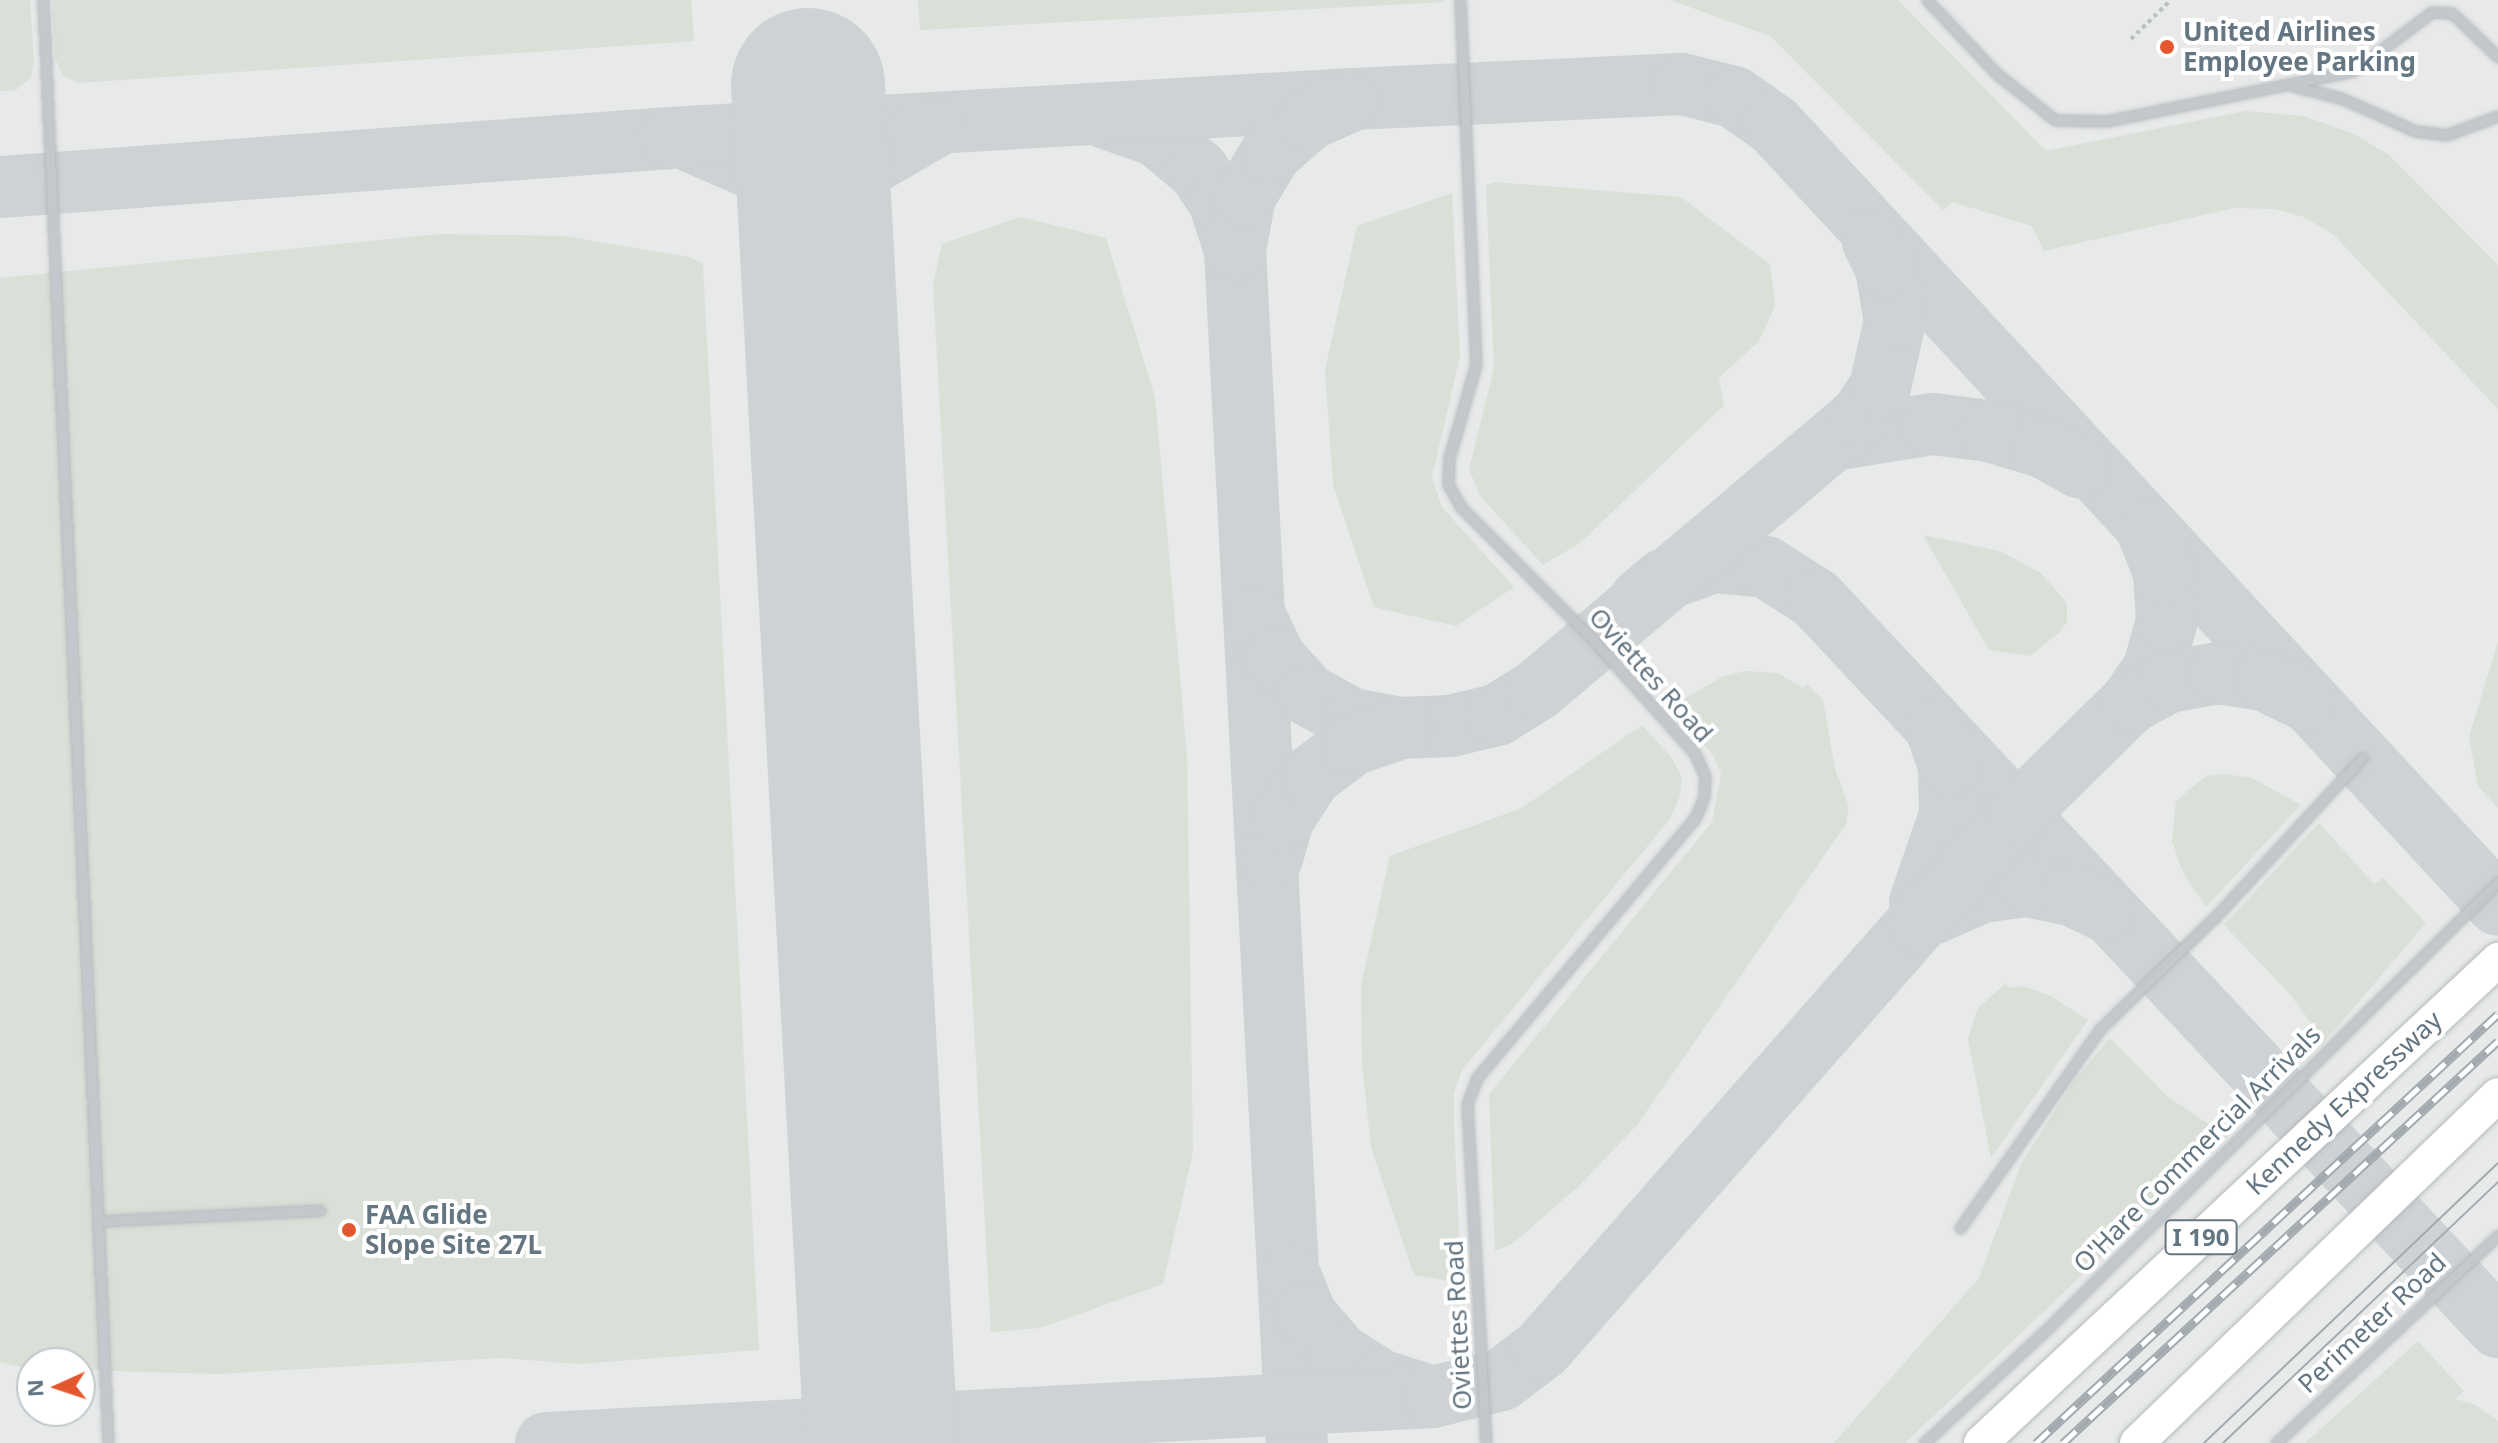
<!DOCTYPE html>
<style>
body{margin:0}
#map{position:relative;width:2498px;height:1443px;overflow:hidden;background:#fafaf8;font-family:"Noto Sans",sans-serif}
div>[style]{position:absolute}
.built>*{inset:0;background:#e8e9e9}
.green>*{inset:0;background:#dadfd7}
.taxiway>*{height:62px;margin:-31px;padding:0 31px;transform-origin:31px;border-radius:31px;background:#ced2d4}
.runway>*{height:154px;margin:-77px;padding:0 77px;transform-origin:77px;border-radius:77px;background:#ced2d4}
.path>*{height:4px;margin-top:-2px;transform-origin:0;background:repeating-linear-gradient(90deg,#bbbfc2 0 4px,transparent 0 8px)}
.roads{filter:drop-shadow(0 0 2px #b4b9bd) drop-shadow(0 0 2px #b4b9bd)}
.service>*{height:9px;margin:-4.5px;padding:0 4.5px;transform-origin:4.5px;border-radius:4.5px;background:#c3c8cc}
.motorway>*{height:34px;margin:-17px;padding:0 17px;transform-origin:17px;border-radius:17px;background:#fff}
.tram>*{height:2px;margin:-1px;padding:0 1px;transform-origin:1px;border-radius:1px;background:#a2aab0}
.rail>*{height:9px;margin-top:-4.5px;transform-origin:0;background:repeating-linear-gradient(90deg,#fff 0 18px,#a2aab0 0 36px);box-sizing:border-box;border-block:2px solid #a2aab0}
.dots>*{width:22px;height:22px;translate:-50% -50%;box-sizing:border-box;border:4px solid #fff;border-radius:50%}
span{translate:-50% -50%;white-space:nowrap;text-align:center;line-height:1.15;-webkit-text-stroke:8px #fff;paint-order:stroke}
.shield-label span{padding:2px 6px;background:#fff;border:2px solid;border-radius:6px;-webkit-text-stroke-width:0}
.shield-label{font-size:24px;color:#657683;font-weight:700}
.poi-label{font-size:26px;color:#657683;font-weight:700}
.left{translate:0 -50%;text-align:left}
.street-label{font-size:26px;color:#657683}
.north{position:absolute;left:16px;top:1347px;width:80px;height:80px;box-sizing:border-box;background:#fff;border:2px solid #c1c8cd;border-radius:50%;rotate:267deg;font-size:22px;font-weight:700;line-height:32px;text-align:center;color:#657683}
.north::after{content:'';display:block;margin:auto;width:28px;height:36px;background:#e4572e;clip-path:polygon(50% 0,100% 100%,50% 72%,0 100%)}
</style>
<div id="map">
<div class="built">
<div style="clip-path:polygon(evenodd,0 0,2498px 0,2498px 1443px,0 1443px,0 0,32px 1363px,80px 1363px,80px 1411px,32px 1411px,32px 1363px)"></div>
</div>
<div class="green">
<div style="clip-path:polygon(0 0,30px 0,34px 61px,31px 78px,16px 90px,0 91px)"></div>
<div style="clip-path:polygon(52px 0,691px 0,694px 41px,78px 83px,62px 75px,55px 58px)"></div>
<div style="clip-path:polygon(918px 0,1443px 0,1443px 2px,920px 30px)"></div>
<div style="clip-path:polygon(1670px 0,1898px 0,2046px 151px,2245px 111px,2304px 116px,2354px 134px,2389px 155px,2498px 265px,2498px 409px,2333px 234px,2304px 217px,2275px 209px,2234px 208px,2044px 251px,2032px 226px,1952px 202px,1943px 210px,1770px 36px)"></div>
<div style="clip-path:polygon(1495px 182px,1681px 197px,1770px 264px,1775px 306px,1759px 341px,1719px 378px,1724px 405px,1580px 543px,1543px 565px,1480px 496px,1469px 469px,1494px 368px,1486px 185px)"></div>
<div style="clip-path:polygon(1452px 193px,1460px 357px,1432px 477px,1442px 507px,1514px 587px,1456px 626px,1374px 607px,1333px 485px,1325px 370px,1357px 226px)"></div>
<div style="clip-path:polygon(1020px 217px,1106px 238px,1155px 397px,1187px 755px,1193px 1152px,1163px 1284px,1040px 1328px,991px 1332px,933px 285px,942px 244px)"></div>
<div style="clip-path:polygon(440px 234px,564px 236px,689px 257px,703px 264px,759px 1350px,579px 1364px,501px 1358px,216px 1374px,80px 1370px,80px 1363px,32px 1363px,29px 1369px,0 1362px,0 278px)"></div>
<div style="clip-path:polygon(1923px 535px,2000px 551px,2041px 573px,2067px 603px,2067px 622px,2060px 632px,2030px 656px,1989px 650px)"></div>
<div style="clip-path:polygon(2498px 642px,2498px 808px,2478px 786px,2469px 737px)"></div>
<div style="clip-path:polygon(1745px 671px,1778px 673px,1803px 688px,1807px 684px,1823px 700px,1835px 769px,1849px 807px,1846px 824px,1637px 1125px,1579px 1186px,1512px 1244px,1495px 1251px,1489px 1094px,1712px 822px,1721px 774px,1713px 755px,1672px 706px,1722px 677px)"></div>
<div style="clip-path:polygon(1642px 725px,1672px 758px,1682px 778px,1680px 796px,1670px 819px,1462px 1070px,1454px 1093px,1454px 1121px,1461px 1278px,1454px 1282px,1414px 1275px,1371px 1147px,1362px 1063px,1361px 985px,1390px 856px,1522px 808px)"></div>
<div style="clip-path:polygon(2225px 774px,2252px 778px,2301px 805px,2206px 907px,2183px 873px,2172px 841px,2176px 801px,2206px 776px)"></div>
<div style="clip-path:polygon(2319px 823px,2374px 884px,2383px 878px,2426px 923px,2321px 1046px,2317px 1031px,2289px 993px,2224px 925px)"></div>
<div style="clip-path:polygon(2006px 983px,2009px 988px,2023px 986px,2051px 996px,2088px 1020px,1991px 1158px,1968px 1039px,1978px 1008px)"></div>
<div style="clip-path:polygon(2110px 1038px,2168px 1097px,2228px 1137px,1905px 1443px,1834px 1443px,1979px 1278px,2021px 1164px,2073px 1082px)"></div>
<div style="clip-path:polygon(2418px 1341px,2464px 1391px,2455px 1399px,2474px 1404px,2498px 1421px,2498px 1443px,2305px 1443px)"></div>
</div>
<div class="taxiway">
<div style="left:1106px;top:118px;width:54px;rotate:19.4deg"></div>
<div style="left:1157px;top:136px;width:53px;rotate:39.7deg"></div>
<div style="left:1198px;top:170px;width:37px;rotate:56deg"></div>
<div style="left:1219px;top:201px;width:52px;rotate:71.9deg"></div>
<div style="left:1235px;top:250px;width:1195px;rotate:87.03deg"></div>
<div style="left:690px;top:141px;width:81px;rotate:23.4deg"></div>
<div style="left:764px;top:173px;width:54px;rotate:49.5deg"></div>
<div style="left:799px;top:214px;width:53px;rotate:71.2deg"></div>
<div style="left:0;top:187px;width:672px;rotate:-4.18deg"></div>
<div style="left:670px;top:138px;width:684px;rotate:-3.27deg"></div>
<div style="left:1353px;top:99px;width:329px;rotate:-2.6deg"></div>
<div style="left:1682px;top:84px;width:54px;rotate:14deg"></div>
<div style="left:1734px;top:97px;width:49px;rotate:35deg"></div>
<div style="left:1774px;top:125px;width:1064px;rotate:47.13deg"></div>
<div style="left:1235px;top:250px;width:55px;rotate:-79.5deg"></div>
<div style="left:1245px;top:196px;width:50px;rotate:-58.8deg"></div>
<div style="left:1271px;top:153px;width:50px;rotate:-41.7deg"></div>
<div style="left:1308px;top:120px;width:44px;rotate:-24.2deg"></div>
<div style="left:816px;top:264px;width:54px;rotate:-70.6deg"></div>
<div style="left:834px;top:213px;width:52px;rotate:-57.5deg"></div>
<div style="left:862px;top:169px;width:82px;rotate:-30deg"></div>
<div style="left:1840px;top:439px;width:94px;rotate:-9.2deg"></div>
<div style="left:1933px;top:424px;width:56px;rotate:7.1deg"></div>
<div style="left:1989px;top:431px;width:56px;rotate:16.5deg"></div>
<div style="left:2043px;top:447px;width:43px;rotate:28.9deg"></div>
<div style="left:1640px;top:600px;width:30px;rotate:-41deg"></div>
<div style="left:1663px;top:580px;width:54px;rotate:-19.4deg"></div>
<div style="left:1714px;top:562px;width:52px;rotate:5.5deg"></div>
<div style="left:1766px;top:567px;width:59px;rotate:32.6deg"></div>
<div style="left:1816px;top:599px;width:998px;rotate:46.87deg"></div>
<div style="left:1256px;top:618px;width:44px;rotate:64.6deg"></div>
<div style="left:1275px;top:658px;width:50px;rotate:48.3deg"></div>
<div style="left:1308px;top:695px;width:50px;rotate:28.6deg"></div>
<div style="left:1352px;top:719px;width:50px;rotate:10.4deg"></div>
<div style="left:1401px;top:728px;width:49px;rotate:-2.3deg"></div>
<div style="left:1450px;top:726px;width:48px;rotate:-13.2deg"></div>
<div style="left:1497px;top:715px;width:47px;rotate:-32deg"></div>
<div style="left:1537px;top:690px;width:426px;rotate:-40.2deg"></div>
<div style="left:1862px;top:415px;width:33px;rotate:-57deg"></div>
<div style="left:1880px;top:387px;width:68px;rotate:-77.2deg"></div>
<div style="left:1895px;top:321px;width:54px;rotate:-99.6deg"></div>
<div style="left:1886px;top:268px;width:30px;rotate:-116deg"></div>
<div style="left:2131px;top:702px;width:41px;rotate:-55.9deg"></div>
<div style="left:2154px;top:668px;width:50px;rotate:-74.8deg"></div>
<div style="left:2167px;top:620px;width:48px;rotate:-93.6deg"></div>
<div style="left:2164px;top:572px;width:43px;rotate:-111.8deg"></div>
<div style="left:1272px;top:858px;width:41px;rotate:-74.2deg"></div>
<div style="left:1283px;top:819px;width:51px;rotate:-56.9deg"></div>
<div style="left:1311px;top:776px;width:51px;rotate:-37.1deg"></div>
<div style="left:1352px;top:745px;width:52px;rotate:-19.1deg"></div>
<div style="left:1920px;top:902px;width:92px;rotate:-71deg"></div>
<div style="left:1950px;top:815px;width:49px;rotate:-91.2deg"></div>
<div style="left:1949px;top:766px;width:40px;rotate:-108.9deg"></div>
<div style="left:1930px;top:915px;width:57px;rotate:-23.9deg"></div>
<div style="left:1982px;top:892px;width:45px;rotate:-7.6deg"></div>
<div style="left:2027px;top:886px;width:45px;rotate:11.6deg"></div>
<div style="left:2071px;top:895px;width:38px;rotate:25deg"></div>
<div style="left:1291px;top:1278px;width:40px;rotate:68deg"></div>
<div style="left:1306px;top:1315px;width:50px;rotate:49.9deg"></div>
<div style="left:1338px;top:1353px;width:50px;rotate:32.7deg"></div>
<div style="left:1380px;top:1380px;width:46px;rotate:17.7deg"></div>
<div style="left:546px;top:1443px;width:888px;rotate:-2.97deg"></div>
<div style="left:1433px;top:1397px;width:70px;rotate:-14deg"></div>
<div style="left:1501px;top:1380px;width:51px;rotate:-37.1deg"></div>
<div style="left:1542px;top:1349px;width:569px;rotate:-48.63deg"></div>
<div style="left:1918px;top:922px;width:147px;rotate:-47.5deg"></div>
<div style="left:2017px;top:814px;width:160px;rotate:-44.5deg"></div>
<div style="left:2131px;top:702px;width:43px;rotate:-27.8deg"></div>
<div style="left:2169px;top:682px;width:50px;rotate:-10.4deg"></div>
<div style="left:2218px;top:673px;width:47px;rotate:8.7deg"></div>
<div style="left:2264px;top:680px;width:46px;rotate:26deg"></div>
</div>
<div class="runway">
<div style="left:808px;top:85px;width:1360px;rotate:86.92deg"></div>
</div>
<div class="path">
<div style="left:2131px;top:39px;width:56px;rotate:-44.3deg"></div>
</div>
<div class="roads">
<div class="service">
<div style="left:43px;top:0;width:1444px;rotate:87.42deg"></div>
<div style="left:1460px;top:0;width:364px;rotate:87.5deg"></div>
<div style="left:1476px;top:364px;width:98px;rotate:106deg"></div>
<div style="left:1449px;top:458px;width:26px;rotate:92deg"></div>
<div style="left:1448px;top:484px;width:26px;rotate:61deg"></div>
<div style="left:1461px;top:507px;width:190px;rotate:45.2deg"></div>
<div style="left:1595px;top:642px;width:150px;rotate:48.2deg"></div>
<div style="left:1695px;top:754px;width:24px;rotate:66deg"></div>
<div style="left:1705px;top:776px;width:21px;rotate:93deg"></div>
<div style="left:1704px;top:797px;width:23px;rotate:113deg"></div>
<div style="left:1695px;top:818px;width:339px;rotate:130deg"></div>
<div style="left:1477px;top:1078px;width:28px;rotate:111deg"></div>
<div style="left:1467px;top:1104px;width:340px;rotate:86.8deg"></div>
<div style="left:1927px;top:0;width:102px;rotate:46.6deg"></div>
<div style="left:1997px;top:74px;width:74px;rotate:38.4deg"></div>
<div style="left:2055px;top:120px;width:52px;rotate:1.1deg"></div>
<div style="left:2107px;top:121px;width:251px;rotate:-11.5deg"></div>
<div style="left:2353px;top:71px;width:99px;rotate:-36.8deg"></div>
<div style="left:2432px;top:12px;width:20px;rotate:3deg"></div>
<div style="left:2452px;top:13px;width:64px;rotate:43.7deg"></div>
<div style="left:2293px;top:86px;width:49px;rotate:14deg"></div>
<div style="left:2341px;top:98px;width:81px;rotate:24deg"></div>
<div style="left:2415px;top:131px;width:31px;rotate:7deg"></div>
<div style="left:2446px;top:135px;width:55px;rotate:-20.1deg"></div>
<div style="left:99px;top:1221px;width:221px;rotate:-2.8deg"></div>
<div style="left:1960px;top:1228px;width:243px;rotate:-54.9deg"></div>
<div style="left:2100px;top:1029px;width:163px;rotate:-44.3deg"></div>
<div style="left:2217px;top:915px;width:214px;rotate:-47.3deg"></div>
<div style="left:1924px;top:1443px;width:165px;rotate:-42.8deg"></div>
<div style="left:2045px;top:1331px;width:638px;rotate:-44.75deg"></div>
<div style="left:2276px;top:1443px;width:304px;rotate:-43.1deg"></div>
</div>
<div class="motorway">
<div style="left:1981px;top:1443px;width:708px;rotate:-43.05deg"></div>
<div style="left:2137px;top:1443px;width:501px;rotate:-43.95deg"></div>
</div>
</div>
<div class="tram">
<div style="left:2204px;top:1443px;width:406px;rotate:-43.6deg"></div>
<div style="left:2223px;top:1443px;width:379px;rotate:-43.5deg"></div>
</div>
<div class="rail">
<div style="left:2036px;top:1443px;width:630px;rotate:-42.88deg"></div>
<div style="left:2063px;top:1443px;width:592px;rotate:-42.74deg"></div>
</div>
<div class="dots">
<div style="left:2167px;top:47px;background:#e4572e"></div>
<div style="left:349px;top:1230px;background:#e4572e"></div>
</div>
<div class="shield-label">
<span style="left:2201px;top:1237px">I 190</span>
</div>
<div class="poi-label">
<span class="left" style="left:2183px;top:47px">United Airlines<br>Employee Parking</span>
<span class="left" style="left:365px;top:1230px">FAA Glide<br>Slope Site 27L</span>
</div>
<div class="street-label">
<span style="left:1651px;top:675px;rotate:48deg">Oviettes Road</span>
<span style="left:2344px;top:1103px;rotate:-43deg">Kennedy Expressway</span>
<span style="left:2197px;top:1149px;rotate:-45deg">O'Hare Commercial Arrivals</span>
<span style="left:2372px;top:1323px;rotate:-43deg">Perimeter Road</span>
<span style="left:1458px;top:1325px;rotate:-93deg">Oviettes Road</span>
</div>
<div class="north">N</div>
</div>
